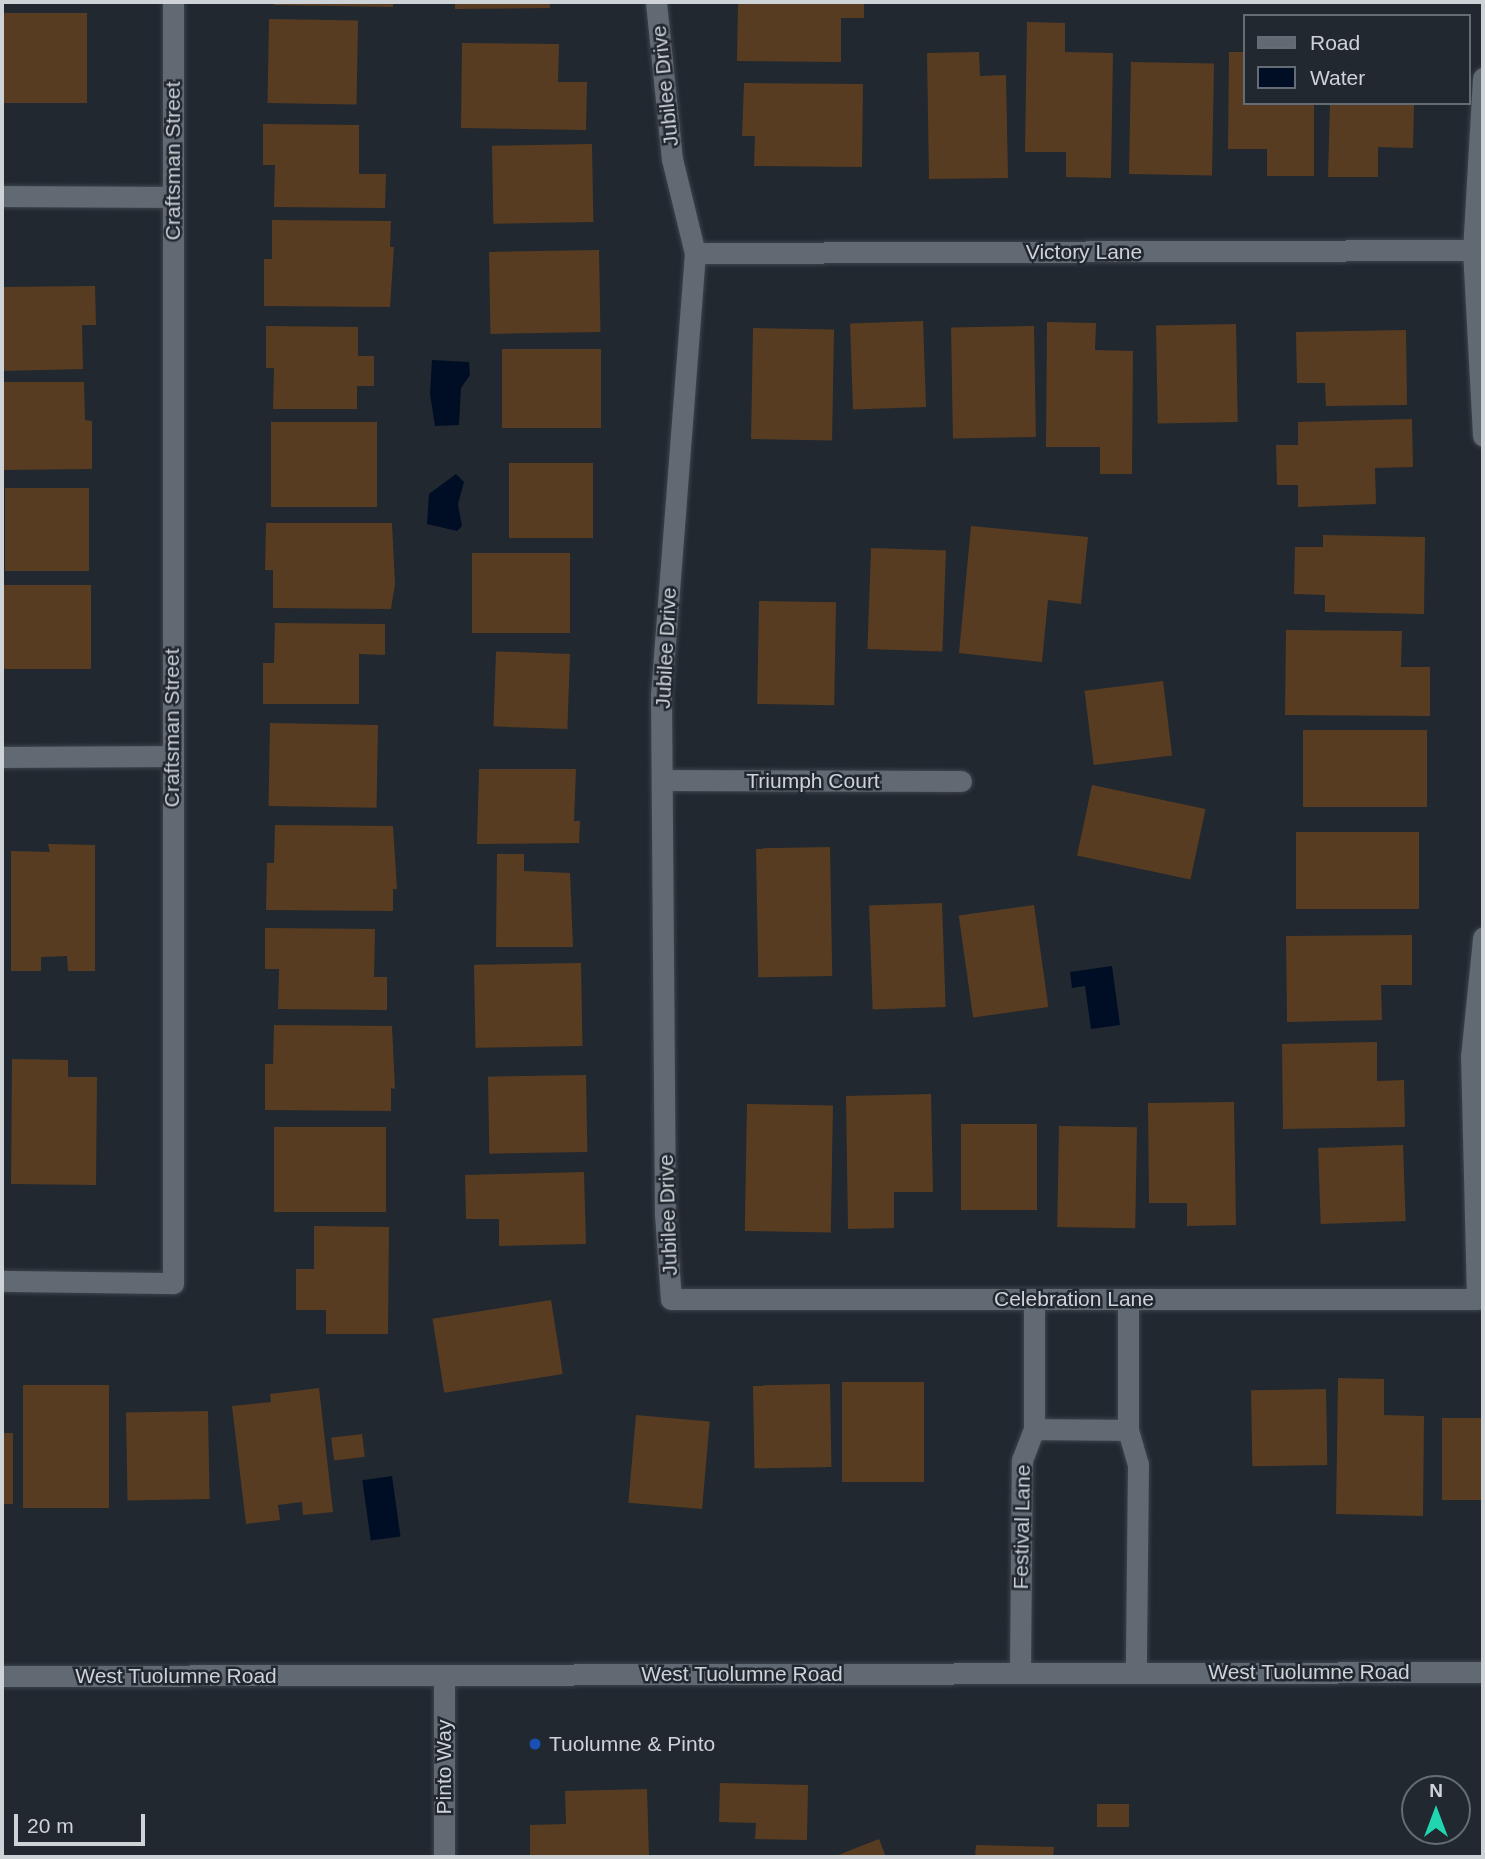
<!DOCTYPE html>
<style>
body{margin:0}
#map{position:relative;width:1485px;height:1859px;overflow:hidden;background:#212830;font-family:Arial,sans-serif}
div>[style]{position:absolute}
.water>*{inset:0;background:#000e25;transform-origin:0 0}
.building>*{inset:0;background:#583c21;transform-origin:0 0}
.roads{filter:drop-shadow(0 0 2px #3d434a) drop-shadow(0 0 2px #3d434a)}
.minor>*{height:21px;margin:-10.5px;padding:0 10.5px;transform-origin:10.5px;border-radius:10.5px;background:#616972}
.dots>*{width:19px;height:19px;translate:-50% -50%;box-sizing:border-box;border:4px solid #212830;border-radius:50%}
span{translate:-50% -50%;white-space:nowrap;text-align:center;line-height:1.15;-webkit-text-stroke:5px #212830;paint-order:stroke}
.street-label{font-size:21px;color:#ced3d8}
.poi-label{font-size:21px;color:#ced3d8}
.left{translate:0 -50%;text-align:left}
.frame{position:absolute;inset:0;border:4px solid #ced3d8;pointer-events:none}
.legend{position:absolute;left:1243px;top:14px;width:228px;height:91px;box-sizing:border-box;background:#212830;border:2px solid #666c73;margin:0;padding:9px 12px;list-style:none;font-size:21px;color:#ced3d8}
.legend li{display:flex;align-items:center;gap:14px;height:35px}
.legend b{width:35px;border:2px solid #666c73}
.north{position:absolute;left:1401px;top:1775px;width:70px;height:70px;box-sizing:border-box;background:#212830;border:2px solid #666c73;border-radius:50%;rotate:0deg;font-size:19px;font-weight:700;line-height:28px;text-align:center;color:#ced3d8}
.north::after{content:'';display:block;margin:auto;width:24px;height:32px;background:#20d5b0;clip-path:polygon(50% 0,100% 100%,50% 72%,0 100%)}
.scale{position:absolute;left:14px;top:1814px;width:131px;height:32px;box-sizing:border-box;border:4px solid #ced3d8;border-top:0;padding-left:9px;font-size:21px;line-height:24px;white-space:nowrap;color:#ced3d8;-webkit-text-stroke:5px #212830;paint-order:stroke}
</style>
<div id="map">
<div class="water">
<div style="clip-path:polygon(432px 360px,469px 362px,470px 375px,461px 388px,459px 425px,435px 426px,430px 394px)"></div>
<div style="clip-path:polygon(456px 474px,464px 482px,458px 504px,462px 526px,457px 531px,427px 524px,429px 494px)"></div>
<div style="clip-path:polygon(1112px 966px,1120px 1025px,1091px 1029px,1085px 986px,1072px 988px,1070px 972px)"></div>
<div style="left:392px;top:1476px;width:61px;height:30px;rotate:82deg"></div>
</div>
<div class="building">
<div style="clip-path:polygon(274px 2px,393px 2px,393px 7px,274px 5px)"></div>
<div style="clip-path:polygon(455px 2px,550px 2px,550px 8px,455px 9px)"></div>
<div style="clip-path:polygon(738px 2px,864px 2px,864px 18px,841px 18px,841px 62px,737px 61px)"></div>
<div style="left:2px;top:13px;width:85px;height:90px"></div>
<div style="left:269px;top:19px;width:89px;height:84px;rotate:1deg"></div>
<div style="clip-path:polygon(1027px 22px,1065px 23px,1065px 52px,1113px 53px,1111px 178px,1066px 177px,1066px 152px,1025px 152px)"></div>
<div style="clip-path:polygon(462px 43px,559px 44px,558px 82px,587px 82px,586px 130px,461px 128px)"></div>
<div style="clip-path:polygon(979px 52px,980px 76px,1006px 75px,1008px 178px,929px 179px,927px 53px)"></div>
<div style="clip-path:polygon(1229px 52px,1245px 52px,1245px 103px,1314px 103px,1314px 176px,1267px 176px,1267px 149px,1228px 149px)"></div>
<div style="left:1131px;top:62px;width:83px;height:112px;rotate:1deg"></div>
<div style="clip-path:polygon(744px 83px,863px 84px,862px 167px,754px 166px,755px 136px,742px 136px)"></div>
<div style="clip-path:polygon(1330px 103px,1414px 103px,1413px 148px,1378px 147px,1378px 177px,1328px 177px)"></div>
<div style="clip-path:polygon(263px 124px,359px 125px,359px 174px,386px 174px,385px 208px,274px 207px,275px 165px,263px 165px)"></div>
<div style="left:592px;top:144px;width:78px;height:100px;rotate:89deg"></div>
<div style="clip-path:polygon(272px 220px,391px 221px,390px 247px,394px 247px,390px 307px,264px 306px,264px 259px,272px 259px)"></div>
<div style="left:599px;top:250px;width:82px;height:110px;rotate:89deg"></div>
<div style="clip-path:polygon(95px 286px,96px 325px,82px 325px,83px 369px,2px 371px,2px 287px)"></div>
<div style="left:923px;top:321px;width:86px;height:73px;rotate:88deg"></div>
<div style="clip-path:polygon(1047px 322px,1096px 323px,1095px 350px,1133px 351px,1132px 474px,1100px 474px,1100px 447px,1046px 447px)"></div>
<div style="left:1236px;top:324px;width:98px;height:80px;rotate:89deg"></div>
<div style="clip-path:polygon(266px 326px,358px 327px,358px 356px,374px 356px,374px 386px,357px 386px,357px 409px,273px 409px,274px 368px,266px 368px)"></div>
<div style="left:1034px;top:326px;width:111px;height:83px;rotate:89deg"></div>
<div style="left:753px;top:328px;width:81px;height:111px;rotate:1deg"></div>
<div style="clip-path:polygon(1406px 330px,1407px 405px,1326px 406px,1325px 383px,1297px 383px,1296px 332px)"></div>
<div style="left:502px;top:349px;width:99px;height:79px"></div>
<div style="clip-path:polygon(2px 382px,84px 382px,85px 420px,92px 421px,92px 469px,2px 470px)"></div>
<div style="clip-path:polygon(1412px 419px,1413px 467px,1375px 468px,1376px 504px,1298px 507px,1298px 485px,1277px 485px,1276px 445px,1298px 445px,1298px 422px)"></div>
<div style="left:271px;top:422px;width:106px;height:85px"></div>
<div style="left:509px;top:463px;width:84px;height:75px"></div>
<div style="left:5px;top:488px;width:84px;height:83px"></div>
<div style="clip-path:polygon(266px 523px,392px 523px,395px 584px,391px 609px,273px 608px,273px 570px,265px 570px)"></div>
<div style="clip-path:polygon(971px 526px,1088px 537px,1081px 604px,1048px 600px,1042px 662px,959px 653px)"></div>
<div style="clip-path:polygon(1323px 535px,1425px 537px,1424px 614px,1325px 612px,1325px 595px,1294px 594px,1295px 547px,1323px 547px)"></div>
<div style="left:871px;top:548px;width:75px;height:101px;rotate:2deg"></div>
<div style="left:472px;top:553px;width:98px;height:80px"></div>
<div style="left:91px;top:585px;width:84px;height:89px;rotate:90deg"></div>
<div style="left:759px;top:601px;width:77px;height:103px;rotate:1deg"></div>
<div style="clip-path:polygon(275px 623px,385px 624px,385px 655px,359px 654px,359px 704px,263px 704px,263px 663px,274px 663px)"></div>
<div style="clip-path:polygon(1286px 630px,1402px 631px,1401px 667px,1430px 667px,1430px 716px,1285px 715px)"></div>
<div style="left:570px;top:654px;width:75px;height:74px;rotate:92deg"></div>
<div style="left:1163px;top:681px;width:75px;height:79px;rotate:83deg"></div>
<div style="left:270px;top:723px;width:108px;height:83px;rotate:1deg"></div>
<div style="left:1427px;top:730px;width:77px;height:124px;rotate:90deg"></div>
<div style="clip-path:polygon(479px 769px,576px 769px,574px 821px,580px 821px,579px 843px,477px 844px)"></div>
<div style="left:1092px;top:785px;width:116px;height:72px;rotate:12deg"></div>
<div style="clip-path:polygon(275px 825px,393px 826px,397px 889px,393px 889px,393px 911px,266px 910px,267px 863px,274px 863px)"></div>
<div style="left:1296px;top:832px;width:123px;height:77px"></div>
<div style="clip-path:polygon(48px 844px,95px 845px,95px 971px,68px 971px,67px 956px,41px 957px,41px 971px,11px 971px,11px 851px,50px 852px)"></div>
<div style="left:830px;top:847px;width:129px;height:74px;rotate:89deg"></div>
<div style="clip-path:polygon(497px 854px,524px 854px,524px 871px,570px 873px,573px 947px,496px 947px)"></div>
<div style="left:942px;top:903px;width:104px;height:73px;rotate:88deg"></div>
<div style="left:1034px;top:905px;width:103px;height:76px;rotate:82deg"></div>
<div style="clip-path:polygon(265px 928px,375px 929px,374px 977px,387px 977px,387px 1010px,278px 1009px,279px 969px,265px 969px)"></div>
<div style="clip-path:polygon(1412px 935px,1412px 985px,1381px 985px,1382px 1020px,1287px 1022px,1286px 936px)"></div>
<div style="left:581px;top:963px;width:83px;height:107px;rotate:89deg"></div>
<div style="clip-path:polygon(274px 1025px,392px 1026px,395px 1089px,391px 1088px,391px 1111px,265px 1110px,265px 1064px,273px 1064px)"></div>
<div style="clip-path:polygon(1377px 1042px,1377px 1081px,1404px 1080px,1405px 1127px,1283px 1129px,1282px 1044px)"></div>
<div style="clip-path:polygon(12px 1059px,68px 1060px,68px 1077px,97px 1077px,96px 1185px,11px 1184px)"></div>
<div style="left:586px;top:1075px;width:77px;height:98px;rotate:89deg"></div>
<div style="clip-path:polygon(931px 1094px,933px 1192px,894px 1192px,894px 1228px,848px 1229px,846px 1096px)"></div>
<div style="clip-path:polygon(1234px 1102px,1236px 1225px,1187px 1226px,1187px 1203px,1149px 1203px,1148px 1103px)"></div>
<div style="left:747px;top:1104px;width:86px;height:127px;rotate:1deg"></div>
<div style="left:961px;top:1124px;width:76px;height:86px"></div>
<div style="left:1059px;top:1126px;width:78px;height:101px;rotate:1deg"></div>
<div style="left:274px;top:1127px;width:112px;height:85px"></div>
<div style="left:1403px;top:1145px;width:76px;height:85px;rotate:88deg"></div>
<div style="clip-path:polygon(584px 1172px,586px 1244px,499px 1246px,499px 1219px,466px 1219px,465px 1175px)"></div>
<div style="clip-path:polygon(314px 1226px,389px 1227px,388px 1334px,326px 1334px,326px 1310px,296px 1310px,296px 1269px,314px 1269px)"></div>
<div style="left:551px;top:1300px;width:75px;height:120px;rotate:81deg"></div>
<div style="clip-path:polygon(1338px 1378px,1384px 1379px,1384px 1415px,1424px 1416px,1423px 1516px,1336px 1514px)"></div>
<div style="left:924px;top:1382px;width:100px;height:82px;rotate:90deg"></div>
<div style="left:830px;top:1384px;width:83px;height:77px;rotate:89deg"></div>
<div style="left:109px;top:1385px;width:123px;height:86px;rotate:90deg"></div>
<div style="clip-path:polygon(319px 1388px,333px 1512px,303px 1515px,302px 1502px,278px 1505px,280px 1520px,246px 1524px,232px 1406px,271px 1402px,270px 1394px)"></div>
<div style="left:1326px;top:1389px;width:76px;height:75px;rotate:89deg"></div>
<div style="left:208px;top:1411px;width:88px;height:82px;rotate:89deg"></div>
<div style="left:636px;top:1415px;width:74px;height:88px;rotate:5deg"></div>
<div style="left:1483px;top:1418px;width:82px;height:41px;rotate:90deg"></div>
<div style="left:2px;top:1433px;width:11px;height:71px"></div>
<div style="left:362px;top:1434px;width:23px;height:31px;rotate:83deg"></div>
<div style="clip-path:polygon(720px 1783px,808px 1785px,807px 1840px,755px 1839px,756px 1823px,719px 1822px)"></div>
<div style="clip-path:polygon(647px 1789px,649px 1857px,530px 1857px,530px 1825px,566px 1824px,565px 1791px)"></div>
<div style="left:1097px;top:1804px;width:32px;height:23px"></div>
<div style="clip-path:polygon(879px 1839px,886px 1857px,833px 1857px)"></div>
<div style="clip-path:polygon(976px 1845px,1054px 1847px,1053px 1857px,975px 1857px)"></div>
</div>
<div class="roads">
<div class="minor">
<div style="left:656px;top:2px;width:158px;rotate:84.2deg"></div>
<div style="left:672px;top:159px;width:97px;rotate:76.3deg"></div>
<div style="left:695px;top:253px;width:443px;rotate:94.4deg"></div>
<div style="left:661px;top:695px;width:519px;rotate:89.56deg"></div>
<div style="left:665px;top:1214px;width:85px;rotate:86deg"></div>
<div style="left:671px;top:1299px;width:806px"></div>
<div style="left:1477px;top:1299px;width:242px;rotate:-91.4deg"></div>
<div style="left:1471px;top:1057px;width:120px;rotate:-84.2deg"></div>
<div style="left:1483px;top:78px;width:172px;rotate:93.3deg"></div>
<div style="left:1473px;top:250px;width:186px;rotate:86.9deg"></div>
<div style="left:2px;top:196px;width:171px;rotate:0.3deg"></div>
<div style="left:695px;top:253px;width:778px;rotate:-0.22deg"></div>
<div style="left:2px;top:757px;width:170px;rotate:-0.3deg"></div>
<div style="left:665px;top:780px;width:296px;rotate:0.2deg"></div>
<div style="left:2px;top:1281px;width:171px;rotate:0.7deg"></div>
<div style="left:173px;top:1283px;width:1281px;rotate:-90deg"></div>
<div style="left:1128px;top:1299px;width:131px;rotate:90deg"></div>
<div style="left:1128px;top:1430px;width:35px;rotate:74deg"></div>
<div style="left:1138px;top:1464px;width:208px;rotate:90.6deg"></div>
<div style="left:1034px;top:1429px;width:94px;rotate:0.6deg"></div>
<div style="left:1020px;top:1672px;width:212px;rotate:-89.5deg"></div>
<div style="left:1022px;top:1460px;width:33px;rotate:-69deg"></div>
<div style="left:1034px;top:1429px;width:130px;rotate:-90deg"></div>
<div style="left:2px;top:1676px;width:1481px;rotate:-0.15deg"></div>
<div style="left:444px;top:1857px;width:181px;rotate:-90deg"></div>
</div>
</div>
<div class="dots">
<div style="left:535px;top:1744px;background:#1a4fb4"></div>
</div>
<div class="street-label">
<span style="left:665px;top:86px;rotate:-96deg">Jubilee Drive</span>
<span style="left:173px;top:161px;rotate:-90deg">Craftsman Street</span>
<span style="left:1084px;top:252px">Victory Lane</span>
<span style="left:666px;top:648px;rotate:-87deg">Jubilee Drive</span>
<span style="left:172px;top:728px;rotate:-90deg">Craftsman Street</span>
<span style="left:813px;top:781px">Triumph Court</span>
<span style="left:668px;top:1215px;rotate:-92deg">Jubilee Drive</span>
<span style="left:1074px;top:1299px">Celebration Lane</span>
<span style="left:1022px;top:1527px;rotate:-89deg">Festival Lane</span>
<span style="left:1309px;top:1672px">West Tuolumne Road</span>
<span style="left:742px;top:1674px">West Tuolumne Road</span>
<span style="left:176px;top:1676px">West Tuolumne Road</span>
<span style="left:444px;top:1767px;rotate:-90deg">Pinto Way</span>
</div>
<div class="poi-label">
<span class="left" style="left:549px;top:1744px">Tuolumne &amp; Pinto</span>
</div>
<div class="frame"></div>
<ul class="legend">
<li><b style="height:9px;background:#616972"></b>Road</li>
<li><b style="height:19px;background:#000e25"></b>Water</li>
</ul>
<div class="north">N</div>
<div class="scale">20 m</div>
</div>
